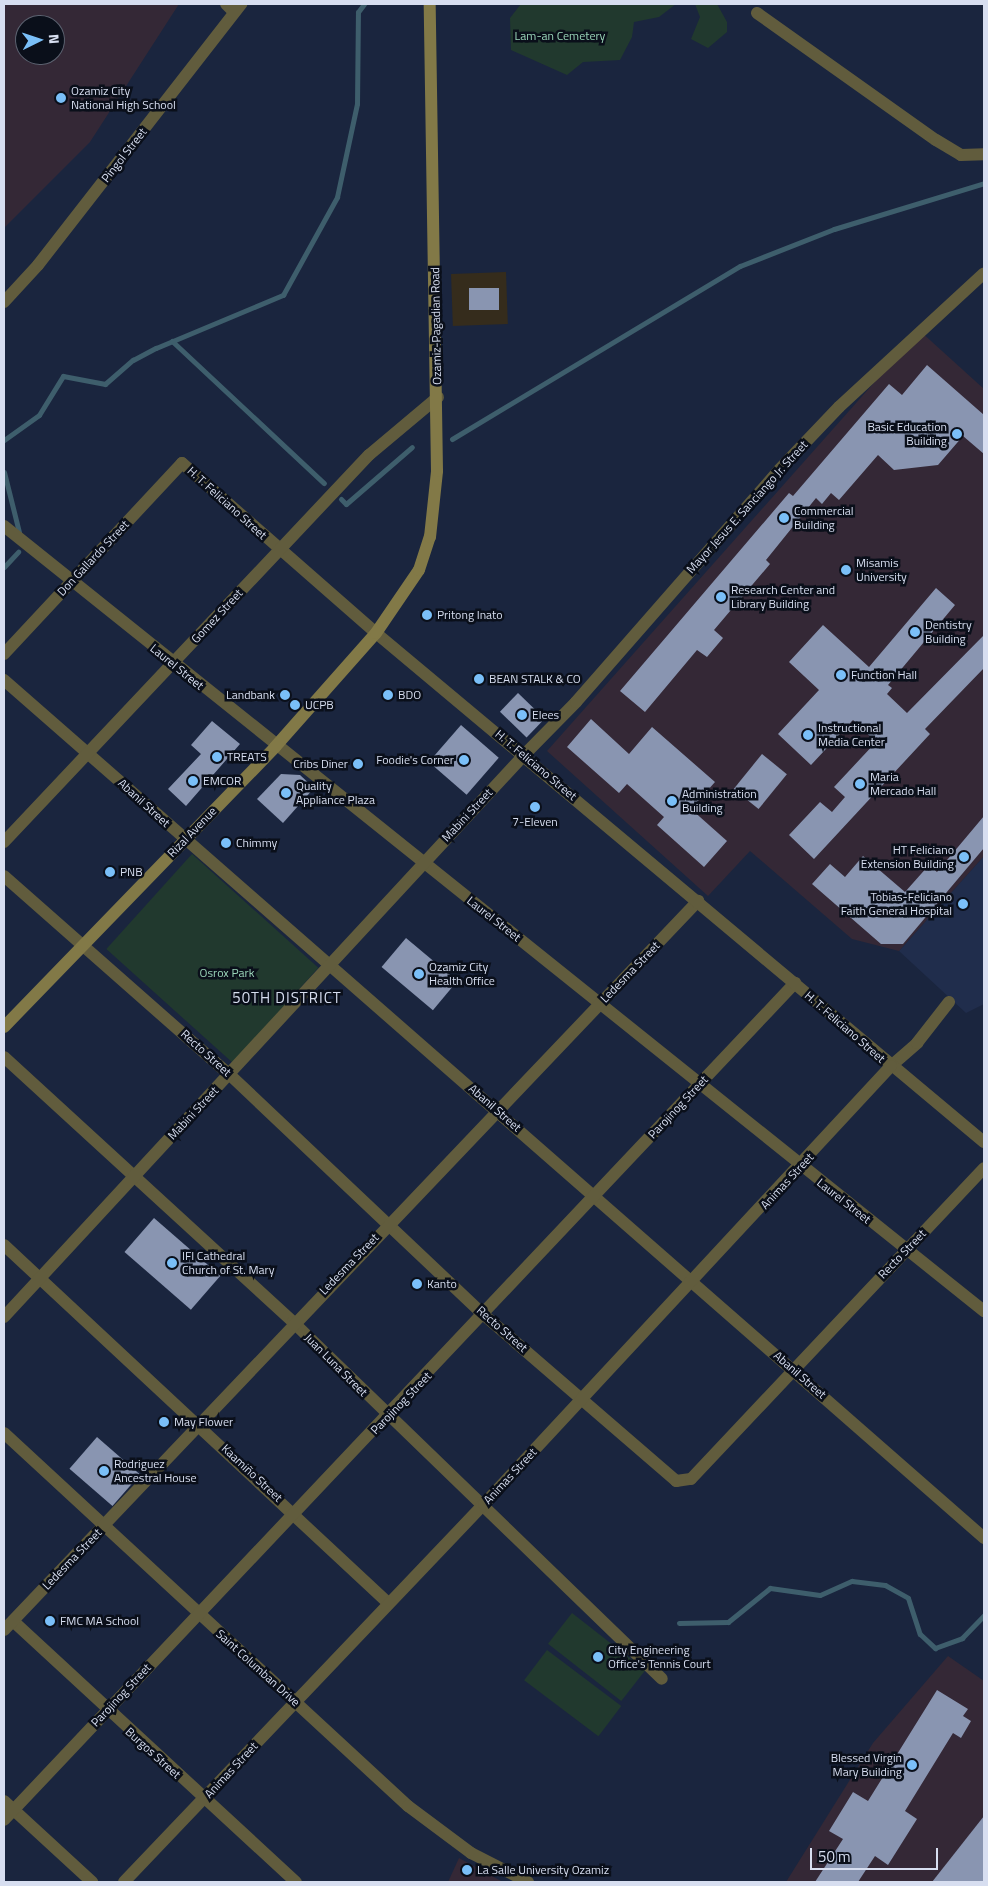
<!DOCTYPE html>
<meta charset="utf-8">
<style>
body{margin:0}
#map{position:relative;width:988px;height:1886px;overflow:hidden;background:#1a253e;font-family:"Titillium Web",sans-serif}
div>[style]{position:absolute}
.commercial>*{inset:0;background:#352c1c;transform-origin:0 0}
.built>*{inset:0;background:#202d4c}
.education>*{inset:0;background:#342836}
.green>*{inset:0;background:#21392e;transform-origin:0 0}
.stream>*{height:5px;margin:-2.5px;padding:0 2.5px;transform-origin:2.5px;border-radius:2.5px;background:#3e5e6c}
.building>*{inset:0;background:#8995b1;transform-origin:0 0}
.minor>*{height:12px;margin:-6px;padding:0 6px;transform-origin:6px;border-radius:6px;background:#615c3d}
.tertiary>*{height:12px;margin:-6px;padding:0 6px;transform-origin:6px;border-radius:6px;background:#615c3d}
.secondary>*{height:12px;margin:-6px;padding:0 6px;transform-origin:6px;border-radius:6px;background:#827947}
.dots>*{width:14px;height:14px;translate:-50% -50%;box-sizing:border-box;border:2px solid #0a0f1a;border-radius:50%}
span{translate:-50% -50%;white-space:nowrap;text-align:center;line-height:1.15;-webkit-text-stroke:5px #0a0f1a;paint-order:stroke}
.park-label{font-size:12px;color:#9ad5b9}
.poi-label{font-size:12px;color:#d7def0}
.left{translate:0 -50%;text-align:left}
.right{translate:-100% -50%;text-align:right}
.street-label{font-size:12px;color:#d7def0}
.quarter-label{font-size:15px;color:#d7def0;letter-spacing:1px}
.frame{position:absolute;inset:0;border:5px solid #d7def0;pointer-events:none}
.north{position:absolute;left:15px;top:15px;width:50px;height:50px;box-sizing:border-box;background:#0a0f1a;border:1px solid #5c6270;border-radius:50%;rotate:86deg;font-size:14px;font-weight:700;line-height:20px;text-align:center;color:#d7def0}
.north::after{content:'';display:block;margin:auto;width:18px;height:22px;background:#7abff8;clip-path:polygon(50% 0,100% 100%,50% 72%,0 100%)}
.scale{position:absolute;left:810px;top:1848px;width:128px;height:22px;box-sizing:border-box;border:2px solid #d7def0;border-top:0;padding-left:6px;font-size:15px;line-height:18px;white-space:nowrap;color:#d7def0;-webkit-text-stroke:4px #0a0f1a;paint-order:stroke}
</style>
<div id="map">
<div class="commercial">
<div style="left:506px;top:272px;width:52px;height:55px;rotate:88deg"></div>
</div>
<div class="built">
<div style="clip-path:polygon(984px 856px,984px 1004px,966px 1013px,899px 951px)"></div>
</div>
<div class="education">
<div style="clip-path:polygon(evenodd,4px 4px,179px 4px,90px 142px,4px 228px,4px 4px,25px 25px,55px 25px,55px 55px,25px 55px,25px 25px)"></div>
<div style="clip-path:polygon(920px 331px,984px 389px,984px 856px,899px 951px,852px 939px,750px 851px,708px 896px,547px 751px)"></div>
<div style="clip-path:polygon(948px 1656px,984px 1681px,984px 1882px,786px 1882px,873px 1743px)"></div>
<div style="clip-path:polygon(459px 1858px,503px 1882px,448px 1882px)"></div>
</div>
<div class="green">
<div style="clip-path:polygon(521px 4px,676px 4px,659px 17px,634px 22px,632px 37px,620px 60px,583px 62px,567px 75px,511px 50px,510px 18px)"></div>
<div style="clip-path:polygon(695px 4px,717px 4px,727px 22px,727px 32px,708px 48px,691px 39px,700px 17px)"></div>
<div style="left:192px;top:854px;width:170px;height:128px;rotate:42deg"></div>
<div style="left:572px;top:1613px;width:93px;height:39px;rotate:38deg"></div>
<div style="left:547px;top:1650px;width:93px;height:38px;rotate:37deg"></div>
</div>
<div class="stream">
<div style="left:172px;top:341px;width:208px;rotate:43.1deg"></div>
<div style="left:452px;top:439px;width:336px;rotate:-31deg"></div>
<div style="left:740px;top:266px;width:101px;rotate:-21.5deg"></div>
<div style="left:834px;top:229px;width:157px;rotate:-17deg"></div>
<div style="left:4px;top:440px;width:43px;rotate:-35.5deg"></div>
<div style="left:39px;top:415px;width:46px;rotate:-58.4deg"></div>
<div style="left:63px;top:376px;width:43px;rotate:10.8deg"></div>
<div style="left:105px;top:384px;width:37px;rotate:-41deg"></div>
<div style="left:133px;top:360px;width:26px;rotate:-28deg"></div>
<div style="left:156px;top:348px;width:138px;rotate:-22.7deg"></div>
<div style="left:283px;top:295px;width:112px;rotate:-61.1deg"></div>
<div style="left:337px;top:197px;width:95px;rotate:-77.9deg"></div>
<div style="left:357px;top:104px;width:92px;rotate:-89.4deg"></div>
<div style="left:358px;top:12px;width:10px;rotate:-53deg"></div>
<div style="left:4px;top:472px;width:62px;rotate:76deg"></div>
<div style="left:341px;top:499px;width:7px;rotate:45deg"></div>
<div style="left:346px;top:504px;width:87px;rotate:-40.8deg"></div>
<div style="left:4px;top:567px;width:21px;rotate:-47deg"></div>
<div style="left:679px;top:1623px;width:49px;rotate:-1.2deg"></div>
<div style="left:728px;top:1622px;width:54px;rotate:-39deg"></div>
<div style="left:770px;top:1588px;width:50px;rotate:8deg"></div>
<div style="left:820px;top:1595px;width:35px;rotate:-24deg"></div>
<div style="left:852px;top:1581px;width:33px;rotate:7deg"></div>
<div style="left:885px;top:1585px;width:26px;rotate:29deg"></div>
<div style="left:908px;top:1598px;width:38px;rotate:72deg"></div>
<div style="left:920px;top:1634px;width:21px;rotate:43deg"></div>
<div style="left:935px;top:1648px;width:29px;rotate:-20deg"></div>
<div style="left:962px;top:1638px;width:32px;rotate:-46deg"></div>
</div>
<div class="building">
<div style="left:469px;top:288px;width:30px;height:22px"></div>
<div style="clip-path:polygon(927px 365px,984px 415px,984px 454px,963px 436px,938px 465px,894px 470px,878px 455px,839px 500px,831px 493px,822px 504px,816px 498px,766px 560px,770px 564px,714px 630px,723px 638px,707px 657px,697px 650px,645px 712px,620px 691px,789px 493px,793px 496px,889px 384px,902px 395px)"></div>
<div style="clip-path:polygon(936px 588px,955px 605px,888px 685px,892px 688px,887px 694px,907px 713px,984px 635px,984px 668px,925px 729px,930px 734px,814px 859px,789px 835px,820px 802px,832px 812px,845px 797px,834px 787px,876px 742px,853px 720px,811px 765px,778px 734px,819px 690px,789px 662px,823px 625px,869px 667px)"></div>
<div style="left:518px;top:693px;width:37px;height:26px;rotate:44deg"></div>
<div style="clip-path:polygon(591px 719px,629px 754px,652px 727px,715px 782px,691px 809px,727px 841px,704px 867px,657px 825px,664px 817px,627px 784px,619px 793px,567px 747px)"></div>
<div style="clip-path:polygon(212px 721px,240px 744px,186px 806px,168px 789px,201px 754px,191px 745px)"></div>
<div style="left:461px;top:725px;width:50px;height:49px;rotate:41deg"></div>
<div style="left:762px;top:754px;width:32px;height:45px;rotate:39deg"></div>
<div style="clip-path:polygon(281px 774px,300px 775px,314px 788px,283px 823px,257px 799px)"></div>
<div style="clip-path:polygon(984px 816px,984px 848px,903px 944px,881px 944px,812px 884px,830px 864px,845px 877px,863px 856px,905px 892px,929px 865px,937px 872px)"></div>
<div style="left:406px;top:938px;width:67px;height:38px;rotate:40deg"></div>
<div style="left:154px;top:1218px;width:88px;height:45px;rotate:41deg"></div>
<div style="left:97px;top:1437px;width:57px;height:42px;rotate:41deg"></div>
<div style="clip-path:polygon(937px 1690px,968px 1709px,963px 1716px,971px 1721px,961px 1738px,953px 1733px,905px 1811px,917px 1819px,888px 1865px,875px 1856px,858px 1882px,815px 1882px,843px 1839px,829px 1831px,853px 1792px,868px 1801px)"></div>
<div style="clip-path:polygon(984px 1816px,984px 1882px,932px 1882px)"></div>
</div>
<div class="minor">
<div style="left:226px;top:4px;width:11px;rotate:45deg"></div>
<div style="left:757px;top:13px;width:219px;rotate:35.4deg"></div>
<div style="left:936px;top:140px;width:29px;rotate:31deg"></div>
<div style="left:961px;top:155px;width:23px;rotate:-2deg"></div>
<div style="left:4px;top:526px;width:1256px;rotate:38.7deg"></div>
<div style="left:4px;top:654px;width:261px;rotate:-47deg"></div>
<div style="left:182px;top:463px;width:258px;rotate:41.2deg"></div>
<div style="left:4px;top:680px;width:1303px;rotate:41.2deg"></div>
<div style="left:4px;top:842px;width:532px;rotate:-46.68deg"></div>
<div style="left:369px;top:455px;width:90px;rotate:-40deg"></div>
<div style="left:4px;top:876px;width:301px;rotate:41.4deg"></div>
<div style="left:230px;top:1075px;width:349px;rotate:43.4deg"></div>
<div style="left:484px;top:1315px;width:254px;rotate:40.8deg"></div>
<div style="left:676px;top:1481px;width:15px;rotate:-8deg"></div>
<div style="left:691px;top:1479px;width:427px;rotate:-46.7deg"></div>
<div style="left:4px;top:1057px;width:392px;rotate:42.5deg"></div>
<div style="left:293px;top:1322px;width:513px;rotate:44.05deg"></div>
<div style="left:891px;top:1066px;width:35px;rotate:-41deg"></div>
<div style="left:917px;top:1043px;width:52px;rotate:-52deg"></div>
<div style="left:4px;top:1245px;width:525px;rotate:42.99deg"></div>
<div style="left:4px;top:1317px;width:766px;rotate:-47.22deg"></div>
<div style="left:4px;top:1433px;width:550px;rotate:42.72deg"></div>
<div style="left:408px;top:1806px;width:79px;rotate:36.7deg"></div>
<div style="left:471px;top:1853px;width:64px;rotate:27deg"></div>
<div style="left:13px;top:1621px;width:385px;rotate:42.7deg"></div>
<div style="left:4px;top:1630px;width:1007px;rotate:-46.41deg"></div>
<div style="left:4px;top:1801px;width:120px;rotate:42.6deg"></div>
<div style="left:4px;top:1820px;width:1152px;rotate:-46.62deg"></div>
</div>
<div class="tertiary">
<div style="left:4px;top:302px;width:50px;rotate:-47.4deg"></div>
<div style="left:38px;top:265px;width:331px;rotate:-52.1deg"></div>
<div style="left:376px;top:633px;width:793px;rotate:39.94deg"></div>
<div style="left:524px;top:755px;width:74px;rotate:-45.5deg"></div>
<div style="left:576px;top:702px;width:308px;rotate:-48.8deg"></div>
<div style="left:779px;top:470px;width:87px;rotate:-46.4deg"></div>
<div style="left:839px;top:407px;width:197px;rotate:-42.7deg"></div>
<div style="left:124px;top:1882px;width:522px;rotate:-46.4deg"></div>
<div style="left:484px;top:1504px;width:598px;rotate:-47.1deg"></div>
</div>
<div class="secondary">
<div style="left:4px;top:1027px;width:390px;rotate:-45.9deg"></div>
<div style="left:275px;top:747px;width:152px;rotate:-48.5deg"></div>
<div style="left:376px;top:633px;width:76px;rotate:-55.7deg"></div>
<div style="left:419px;top:570px;width:35px;rotate:-72deg"></div>
<div style="left:430px;top:537px;width:66px;rotate:-83.9deg"></div>
<div style="left:437px;top:471px;width:467px;rotate:-90.9deg"></div>
</div>
<div class="dots">
<div style="left:61px;top:98px;background:#7abff8"></div>
<div style="left:957px;top:434px;background:#7abff8"></div>
<div style="left:784px;top:518px;background:#7abff8"></div>
<div style="left:846px;top:570px;background:#7abff8"></div>
<div style="left:721px;top:597px;background:#7abff8"></div>
<div style="left:427px;top:615px;background:#7abff8"></div>
<div style="left:915px;top:632px;background:#7abff8"></div>
<div style="left:841px;top:675px;background:#7abff8"></div>
<div style="left:479px;top:679px;background:#7abff8"></div>
<div style="left:285px;top:695px;background:#7abff8"></div>
<div style="left:388px;top:695px;background:#7abff8"></div>
<div style="left:295px;top:705px;background:#7abff8"></div>
<div style="left:522px;top:715px;background:#7abff8"></div>
<div style="left:808px;top:735px;background:#7abff8"></div>
<div style="left:217px;top:757px;background:#7abff8"></div>
<div style="left:464px;top:760px;background:#7abff8"></div>
<div style="left:358px;top:764px;background:#7abff8"></div>
<div style="left:193px;top:781px;background:#7abff8"></div>
<div style="left:860px;top:784px;background:#7abff8"></div>
<div style="left:286px;top:793px;background:#7abff8"></div>
<div style="left:672px;top:801px;background:#7abff8"></div>
<div style="left:535px;top:807px;background:#7abff8"></div>
<div style="left:226px;top:843px;background:#7abff8"></div>
<div style="left:964px;top:857px;background:#7abff8"></div>
<div style="left:110px;top:872px;background:#7abff8"></div>
<div style="left:963px;top:904px;background:#7abff8"></div>
<div style="left:419px;top:974px;background:#7abff8"></div>
<div style="left:172px;top:1263px;background:#7abff8"></div>
<div style="left:417px;top:1284px;background:#7abff8"></div>
<div style="left:164px;top:1422px;background:#7abff8"></div>
<div style="left:104px;top:1471px;background:#7abff8"></div>
<div style="left:50px;top:1621px;background:#7abff8"></div>
<div style="left:598px;top:1657px;background:#7abff8"></div>
<div style="left:912px;top:1765px;background:#7abff8"></div>
<div style="left:467px;top:1870px;background:#7abff8"></div>
</div>
<div class="park-label">
<span style="left:560px;top:36px">Lam-an Cemetery</span>
<span style="left:227px;top:973px">Osrox Park</span>
</div>
<div class="poi-label">
<span class="left" style="left:71px;top:98px">Ozamiz City<br>National High School</span>
<span class="right" style="left:947px;top:434px">Basic Education<br>Building</span>
<span class="left" style="left:794px;top:518px">Commercial<br>Building</span>
<span class="left" style="left:856px;top:570px">Misamis<br>University</span>
<span class="left" style="left:731px;top:597px">Research Center and<br>Library Building</span>
<span class="left" style="left:437px;top:615px">Pritong Inato</span>
<span class="left" style="left:925px;top:632px">Dentistry<br>Building</span>
<span class="left" style="left:851px;top:675px">Function Hall</span>
<span class="left" style="left:489px;top:679px">BEAN STALK &amp; CO</span>
<span class="right" style="left:275px;top:695px">Landbank</span>
<span class="left" style="left:398px;top:695px">BDO</span>
<span class="left" style="left:305px;top:705px">UCPB</span>
<span class="left" style="left:532px;top:715px">Elees</span>
<span class="left" style="left:818px;top:735px">Instructional<br>Media Center</span>
<span class="left" style="left:227px;top:757px">TREATS</span>
<span class="right" style="left:454px;top:760px">Foodie's Corner</span>
<span class="right" style="left:348px;top:764px">Cribs Diner</span>
<span class="left" style="left:870px;top:784px">Maria<br>Mercado Hall</span>
<span class="left" style="left:203px;top:781px">EMCOR</span>
<span class="left" style="left:296px;top:793px">Quality<br>Appliance Plaza</span>
<span class="left" style="left:682px;top:801px">Administration<br>Building</span>
<span style="left:535px;top:822px">7-Eleven</span>
<span class="left" style="left:236px;top:843px">Chimmy</span>
<span class="right" style="left:954px;top:857px">HT Feliciano<br>Extension Building</span>
<span class="left" style="left:120px;top:872px">PNB</span>
<span class="right" style="left:952px;top:904px">Tobias-Feliciano<br>Faith General Hospital</span>
<span class="left" style="left:429px;top:974px">Ozamiz City<br>Health Office</span>
<span class="left" style="left:182px;top:1263px">IFI Cathedral<br>Church of St. Mary</span>
<span class="left" style="left:427px;top:1284px">Kanto</span>
<span class="left" style="left:174px;top:1422px">May Flower</span>
<span class="left" style="left:114px;top:1471px">Rodriguez<br>Ancestral House</span>
<span class="left" style="left:60px;top:1621px">FMC MA School</span>
<span class="left" style="left:608px;top:1657px">City Engineering<br>Office's Tennis Court</span>
<span class="right" style="left:902px;top:1765px">Blessed Virgin<br>Mary Building</span>
<span class="left" style="left:477px;top:1870px">La Salle University Ozamiz</span>
</div>
<div class="street-label">
<span style="left:124px;top:155px;rotate:-52deg">Pingol Street</span>
<span style="left:436px;top:326px;rotate:-91deg">Ozamiz-Pagadian Road</span>
<span style="left:227px;top:503px;rotate:42deg">H. T. Feliciano Street</span>
<span style="left:747px;top:507px;rotate:-48deg">Mayor Jesus E. Sanciango Jr. Street</span>
<span style="left:93px;top:558px;rotate:-47deg">Don Gallardo Street</span>
<span style="left:217px;top:616px;rotate:-47deg">Gomez Street</span>
<span style="left:177px;top:667px;rotate:39deg">Laurel Street</span>
<span style="left:536px;top:765px;rotate:40deg">H. T. Feliciano Street</span>
<span style="left:144px;top:803px;rotate:42deg">Abanil Street</span>
<span style="left:467px;top:815px;rotate:-47deg">Mabini Street</span>
<span style="left:192px;top:832px;rotate:-46deg">Rizal Avenue</span>
<span style="left:494px;top:919px;rotate:38deg">Laurel Street</span>
<span style="left:630px;top:972px;rotate:-46deg">Ledesma Street</span>
<span style="left:845px;top:1027px;rotate:41deg">H. T. Feliciano Street</span>
<span style="left:206px;top:1053px;rotate:42deg">Recto Street</span>
<span style="left:678px;top:1107px;rotate:-47deg">Parojinog Street</span>
<span style="left:495px;top:1108px;rotate:41deg">Abanil Street</span>
<span style="left:193px;top:1113px;rotate:-47deg">Mabini Street</span>
<span style="left:787px;top:1181px;rotate:-47deg">Animas Street</span>
<span style="left:844px;top:1201px;rotate:38deg">Laurel Street</span>
<span style="left:902px;top:1254px;rotate:-46deg">Recto Street</span>
<span style="left:349px;top:1264px;rotate:-46deg">Ledesma Street</span>
<span style="left:502px;top:1329px;rotate:41deg">Recto Street</span>
<span style="left:336px;top:1365px;rotate:45deg">Juan Luna Street</span>
<span style="left:800px;top:1375px;rotate:41deg">Abanil Street</span>
<span style="left:401px;top:1403px;rotate:-46deg">Parojinog Street</span>
<span style="left:252px;top:1473px;rotate:43deg">Kaamiño Street</span>
<span style="left:510px;top:1476px;rotate:-47deg">Animas Street</span>
<span style="left:72px;top:1559px;rotate:-46deg">Ledesma Street</span>
<span style="left:258px;top:1668px;rotate:42deg">Saint Columban Drive</span>
<span style="left:121px;top:1695px;rotate:-47deg">Parojinog Street</span>
<span style="left:153px;top:1753px;rotate:42deg">Burgos Street</span>
<span style="left:231px;top:1770px;rotate:-47deg">Animas Street</span>
</div>
<div class="quarter-label">
<span style="left:287px;top:998px">50TH DISTRICT</span>
</div>
<div class="frame"></div>
<div class="north">N</div>
<div class="scale">50 m</div>
</div>
